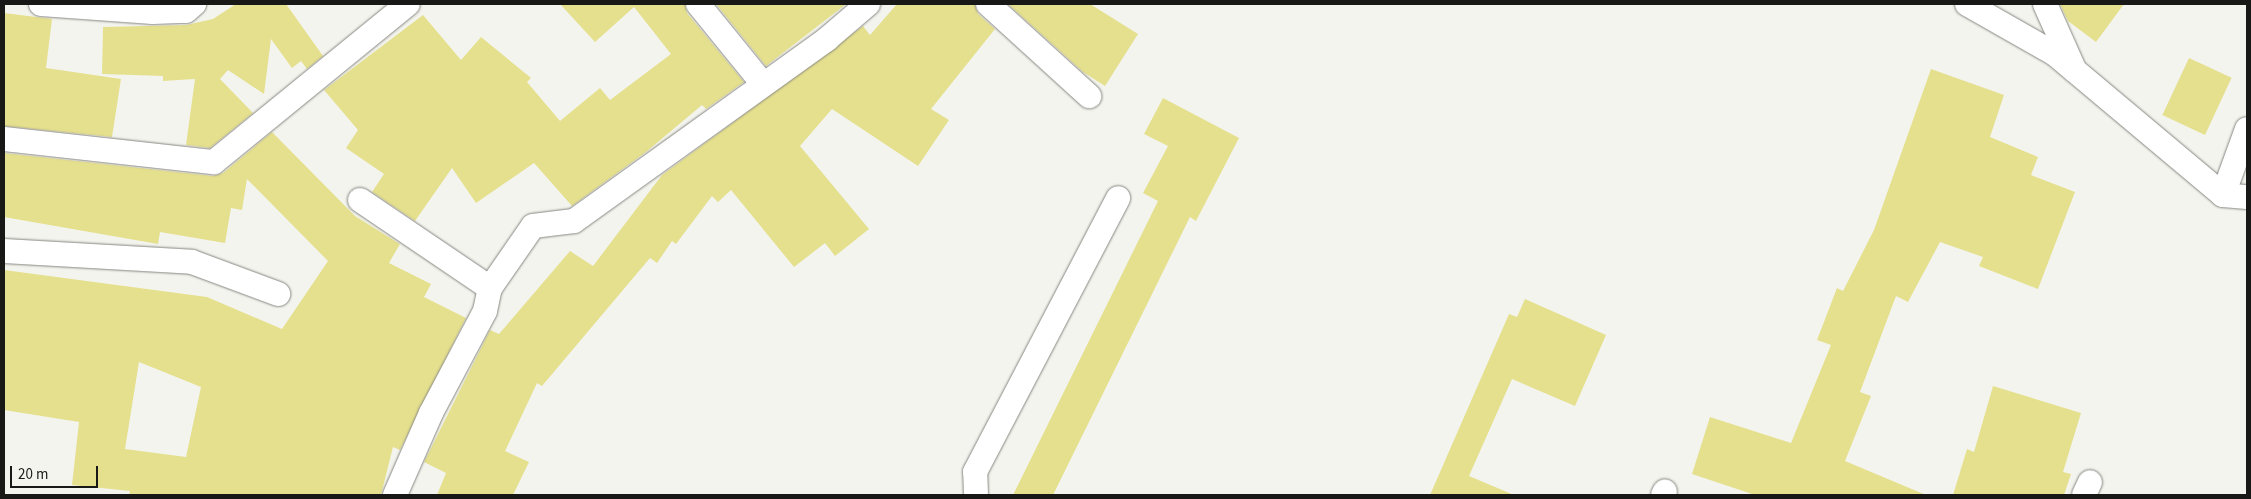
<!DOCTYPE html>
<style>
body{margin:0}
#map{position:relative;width:2251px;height:499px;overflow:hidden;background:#f4f4ee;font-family:"Source Sans 3",sans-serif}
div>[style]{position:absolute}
.building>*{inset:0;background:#e5e08e;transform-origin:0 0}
.roads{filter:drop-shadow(0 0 1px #878682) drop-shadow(0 0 1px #878682)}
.minor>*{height:24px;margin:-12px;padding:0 12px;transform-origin:12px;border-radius:12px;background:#fff}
span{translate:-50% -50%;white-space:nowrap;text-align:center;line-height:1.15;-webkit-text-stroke:4px #f4f4ee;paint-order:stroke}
.frame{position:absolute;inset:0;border:5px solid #181816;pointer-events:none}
.scale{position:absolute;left:10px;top:466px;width:88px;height:22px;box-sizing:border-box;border:2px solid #181816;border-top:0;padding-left:6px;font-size:15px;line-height:18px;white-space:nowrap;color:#181816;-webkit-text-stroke:4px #f4f4ee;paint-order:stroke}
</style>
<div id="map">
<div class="building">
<div style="clip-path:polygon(236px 4px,286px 4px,323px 56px,307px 69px,301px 61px,292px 68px,271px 39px,264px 94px,228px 70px,220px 79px,253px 113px,210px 148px,186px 145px,195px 79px,163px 81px,163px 76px,102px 74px,103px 27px,186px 25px,213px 19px)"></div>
<div style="clip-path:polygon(560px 4px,685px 4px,687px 13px,744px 82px,706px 109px,702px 105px,646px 152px,572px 206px,534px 163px,476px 203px,452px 168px,415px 221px,372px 192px,384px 174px,346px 148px,358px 130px,324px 90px,423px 15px,461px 60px,481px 37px,531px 78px,527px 82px,560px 121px,600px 88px,610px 100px,671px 54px,634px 7px,595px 42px)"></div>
<div style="clip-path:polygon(716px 4px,844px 4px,845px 5px,766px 66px)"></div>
<div style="clip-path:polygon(897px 4px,975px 4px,978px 14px,995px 29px,931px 109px,949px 120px,918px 166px,832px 109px,800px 146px,869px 229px,835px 256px,825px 243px,794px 267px,731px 190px,718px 202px,712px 196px,676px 244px,672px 241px,657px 263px,650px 258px,542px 386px,537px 383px,505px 451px,529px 462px,513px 495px,437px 495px,446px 473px,424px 462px,490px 330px,499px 334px,570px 251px,593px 266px,662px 175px,863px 26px,870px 35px)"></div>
<div style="clip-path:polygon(1008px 4px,1090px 4px,1138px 34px,1105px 86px,1083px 72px)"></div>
<div style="clip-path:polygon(2060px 4px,2124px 4px,2096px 42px,2068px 21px)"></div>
<div style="clip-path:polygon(4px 13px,52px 19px,46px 68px,121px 79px,112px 137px,4px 126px)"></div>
<div style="left:2189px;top:58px;width:47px;height:63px;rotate:25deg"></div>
<div style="clip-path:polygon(1931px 69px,2004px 95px,1990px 137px,2038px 157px,2031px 175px,2075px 192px,2038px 289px,1979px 266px,1983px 257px,1940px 242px,1908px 302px,1896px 296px,1860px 392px,1871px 396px,1845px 461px,1926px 495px,1755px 495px,1692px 474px,1710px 417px,1791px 443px,1831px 345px,1817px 340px,1837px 288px,1843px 291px,1874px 230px)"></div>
<div style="clip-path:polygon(1163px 98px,1239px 138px,1196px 221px,1190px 217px,1053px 495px,1013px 495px,1158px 201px,1143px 193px,1168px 146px,1144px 134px)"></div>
<div style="clip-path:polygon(evenodd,272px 132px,355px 216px,400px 244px,389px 263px,431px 284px,424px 297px,466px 318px,400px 450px,393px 447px,381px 495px,129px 495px,130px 491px,72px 485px,79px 422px,4px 410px,4px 270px,207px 297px,282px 329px,328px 261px,247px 179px,242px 210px,231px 208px,225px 243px,160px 232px,158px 244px,4px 217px,4px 153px,213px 176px,223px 173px,272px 132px,139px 362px,201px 387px,186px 457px,125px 449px,139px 362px)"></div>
<div style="clip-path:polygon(1525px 299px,1606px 335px,1575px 406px,1512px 379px,1469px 476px,1514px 495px,1430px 495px,1509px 314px,1517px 317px)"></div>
<div style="clip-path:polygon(1993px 386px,2081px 413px,2063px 472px,2071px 474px,2064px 495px,1953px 495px,1967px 449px,1974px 452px)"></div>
</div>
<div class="roads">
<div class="minor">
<div style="left:41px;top:4px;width:112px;rotate:4.1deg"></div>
<div style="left:153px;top:12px;width:33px;rotate:-2deg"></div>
<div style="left:186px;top:11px;width:11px;rotate:-41deg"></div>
<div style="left:698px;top:4px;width:103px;rotate:50.9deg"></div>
<div style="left:988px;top:4px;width:137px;rotate:42.3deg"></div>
<div style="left:1967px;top:4px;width:101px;rotate:29.6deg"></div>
<div style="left:2055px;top:54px;width:219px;rotate:40deg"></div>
<div style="left:2223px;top:195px;width:24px;rotate:5deg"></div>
<div style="left:2045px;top:4px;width:73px;rotate:65.9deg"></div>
<div style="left:4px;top:139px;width:211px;rotate:6.3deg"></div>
<div style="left:214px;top:162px;width:250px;rotate:-39.2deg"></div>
<div style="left:2223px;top:195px;width:70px;rotate:-70deg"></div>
<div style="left:360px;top:200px;width:157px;rotate:34.1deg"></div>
<div style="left:4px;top:251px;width:188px;rotate:3.3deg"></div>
<div style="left:192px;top:262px;width:92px;rotate:20.4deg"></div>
<div style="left:395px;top:495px;width:90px;rotate:-66.3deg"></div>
<div style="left:431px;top:413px;width:115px;rotate:-62.1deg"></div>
<div style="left:485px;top:311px;width:24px;rotate:-78deg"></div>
<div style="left:490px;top:288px;width:75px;rotate:-55.3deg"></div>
<div style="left:533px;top:226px;width:41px;rotate:-7deg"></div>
<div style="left:574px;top:221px;width:312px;rotate:-35.7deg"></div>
<div style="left:827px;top:39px;width:54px;rotate:-40.5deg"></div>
<div style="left:976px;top:495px;width:23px;rotate:-92deg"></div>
<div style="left:975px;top:472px;width:309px;rotate:-62.4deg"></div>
<div style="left:1663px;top:495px;width:4px;rotate:-63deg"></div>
<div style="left:2084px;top:495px;width:14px;rotate:-65deg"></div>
</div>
</div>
<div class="frame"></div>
<div class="scale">20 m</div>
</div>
